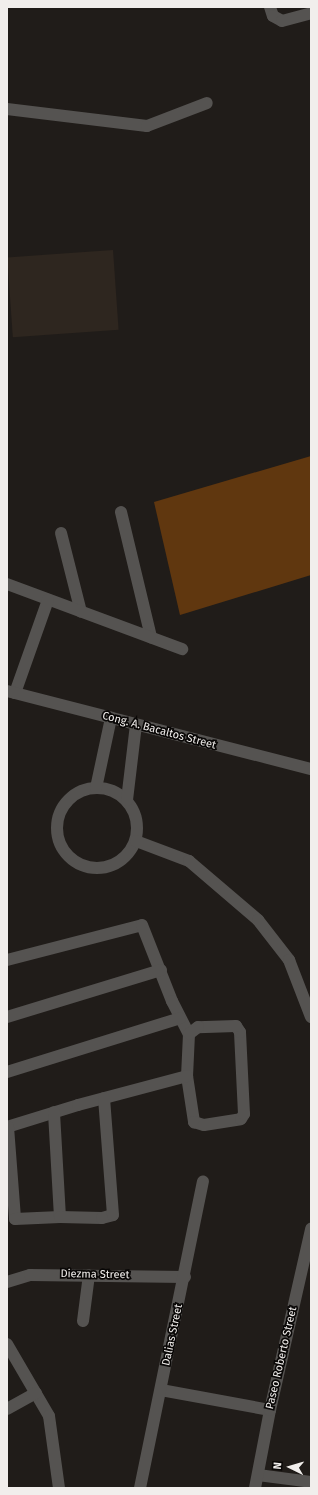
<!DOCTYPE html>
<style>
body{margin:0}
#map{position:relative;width:318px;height:1495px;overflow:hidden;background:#201c19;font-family:"Fira Sans",sans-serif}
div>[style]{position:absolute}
.built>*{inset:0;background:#2e261f;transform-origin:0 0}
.building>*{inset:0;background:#60370f}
.minor>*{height:12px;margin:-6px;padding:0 6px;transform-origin:6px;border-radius:6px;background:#555351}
.minor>.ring{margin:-6px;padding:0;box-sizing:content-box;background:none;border:12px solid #555351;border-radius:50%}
.tertiary>*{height:12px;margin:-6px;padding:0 6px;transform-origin:6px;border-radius:6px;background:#555351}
span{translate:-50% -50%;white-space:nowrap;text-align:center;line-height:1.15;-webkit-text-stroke:3.5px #090706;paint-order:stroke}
.street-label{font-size:11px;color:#f1eeec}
.frame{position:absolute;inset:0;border:8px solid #f1eeec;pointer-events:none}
.north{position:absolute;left:270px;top:1447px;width:40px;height:40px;-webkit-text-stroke:3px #090706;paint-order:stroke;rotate:275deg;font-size:11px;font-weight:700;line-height:16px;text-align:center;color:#f1eeec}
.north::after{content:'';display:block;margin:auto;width:14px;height:18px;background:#f1eeec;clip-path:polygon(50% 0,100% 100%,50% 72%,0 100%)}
</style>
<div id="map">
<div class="built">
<div style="left:113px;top:250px;width:80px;height:106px;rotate:86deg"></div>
</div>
<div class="building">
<div style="clip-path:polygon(311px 456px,311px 575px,180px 615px,154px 502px)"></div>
</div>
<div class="minor">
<div style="left:270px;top:7px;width:9px;rotate:72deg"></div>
<div style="left:273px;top:16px;width:10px;rotate:29deg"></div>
<div style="left:282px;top:21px;width:30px;rotate:-15deg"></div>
<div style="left:7px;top:109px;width:141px;rotate:6.9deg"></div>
<div style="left:147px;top:126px;width:64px;rotate:-21deg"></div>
<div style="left:121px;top:512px;width:129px;rotate:76.5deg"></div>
<div style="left:61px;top:533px;width:81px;rotate:75.8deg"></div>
<div style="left:7px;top:584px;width:187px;rotate:20.4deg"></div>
<div style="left:15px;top:693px;width:99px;rotate:-70.5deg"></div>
<div class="ring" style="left:57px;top:788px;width:68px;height:68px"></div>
<div style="left:96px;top:788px;width:72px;rotate:-77.9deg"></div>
<div style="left:127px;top:800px;width:76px;rotate:-83.2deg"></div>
<div style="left:136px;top:841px;width:57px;rotate:20.7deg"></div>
<div style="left:189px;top:861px;width:91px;rotate:40.5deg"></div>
<div style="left:258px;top:920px;width:51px;rotate:52.2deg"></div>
<div style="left:289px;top:960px;width:61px;rotate:68.9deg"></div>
<div style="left:7px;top:960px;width:139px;rotate:-14.5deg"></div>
<div style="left:142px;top:925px;width:82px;rotate:68.5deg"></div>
<div style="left:172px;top:1001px;width:37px;rotate:63deg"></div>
<div style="left:189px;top:1034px;width:42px;rotate:92.7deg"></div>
<div style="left:187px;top:1076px;width:47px;rotate:81.3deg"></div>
<div style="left:194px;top:1122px;width:10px;rotate:17deg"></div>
<div style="left:204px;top:1125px;width:37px;rotate:-9deg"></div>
<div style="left:241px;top:1119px;width:6px;rotate:-59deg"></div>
<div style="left:244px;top:1114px;width:82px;rotate:-92.8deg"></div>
<div style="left:240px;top:1032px;width:7px;rotate:-124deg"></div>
<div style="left:236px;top:1026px;width:38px;rotate:178deg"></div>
<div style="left:198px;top:1027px;width:11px;rotate:142deg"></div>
<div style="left:7px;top:1017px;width:161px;rotate:-17deg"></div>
<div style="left:7px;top:1072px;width:181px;rotate:-17.3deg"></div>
<div style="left:7px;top:1127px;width:74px;rotate:-17.2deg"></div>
<div style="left:78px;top:1105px;width:113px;rotate:-14.9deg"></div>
<div style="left:8px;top:1127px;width:92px;rotate:85.6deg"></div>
<div style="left:15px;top:1219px;width:45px;rotate:-2.5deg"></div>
<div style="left:60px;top:1217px;width:105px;rotate:-93.3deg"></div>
<div style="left:60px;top:1217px;width:42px;rotate:1.4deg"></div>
<div style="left:102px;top:1218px;width:11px;rotate:-15deg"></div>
<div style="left:113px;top:1215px;width:117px;rotate:-94.4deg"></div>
<div style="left:7px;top:1282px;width:24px;rotate:-17deg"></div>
<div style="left:30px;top:1275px;width:155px;rotate:0.7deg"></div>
<div style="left:83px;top:1321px;width:46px;rotate:-82.6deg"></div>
<div style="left:7px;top:1344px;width:83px;rotate:59.7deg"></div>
<div style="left:49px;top:1416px;width:73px;rotate:82.1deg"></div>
<div style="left:161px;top:1390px;width:111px;rotate:10.4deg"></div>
<div style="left:7px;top:1409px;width:33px;rotate:-29deg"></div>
<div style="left:258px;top:1475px;width:53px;rotate:7.5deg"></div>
<div style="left:140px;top:1488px;width:313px;rotate:-78.4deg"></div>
<div style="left:255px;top:1488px;width:79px;rotate:-79.1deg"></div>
<div style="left:270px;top:1410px;width:186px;rotate:-77.2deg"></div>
</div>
<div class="tertiary">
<div style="left:7px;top:691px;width:314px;rotate:14.4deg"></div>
</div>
<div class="street-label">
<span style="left:159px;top:731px;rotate:15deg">Cong. A. Bacaltos Street</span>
<span style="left:95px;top:1275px;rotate:1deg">Diezma Street</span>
<span style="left:173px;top:1335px;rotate:-78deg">Dalias Street</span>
<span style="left:282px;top:1358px;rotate:-77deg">Paseo Roberto Street</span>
</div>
<div class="frame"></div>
<div class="north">N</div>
</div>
